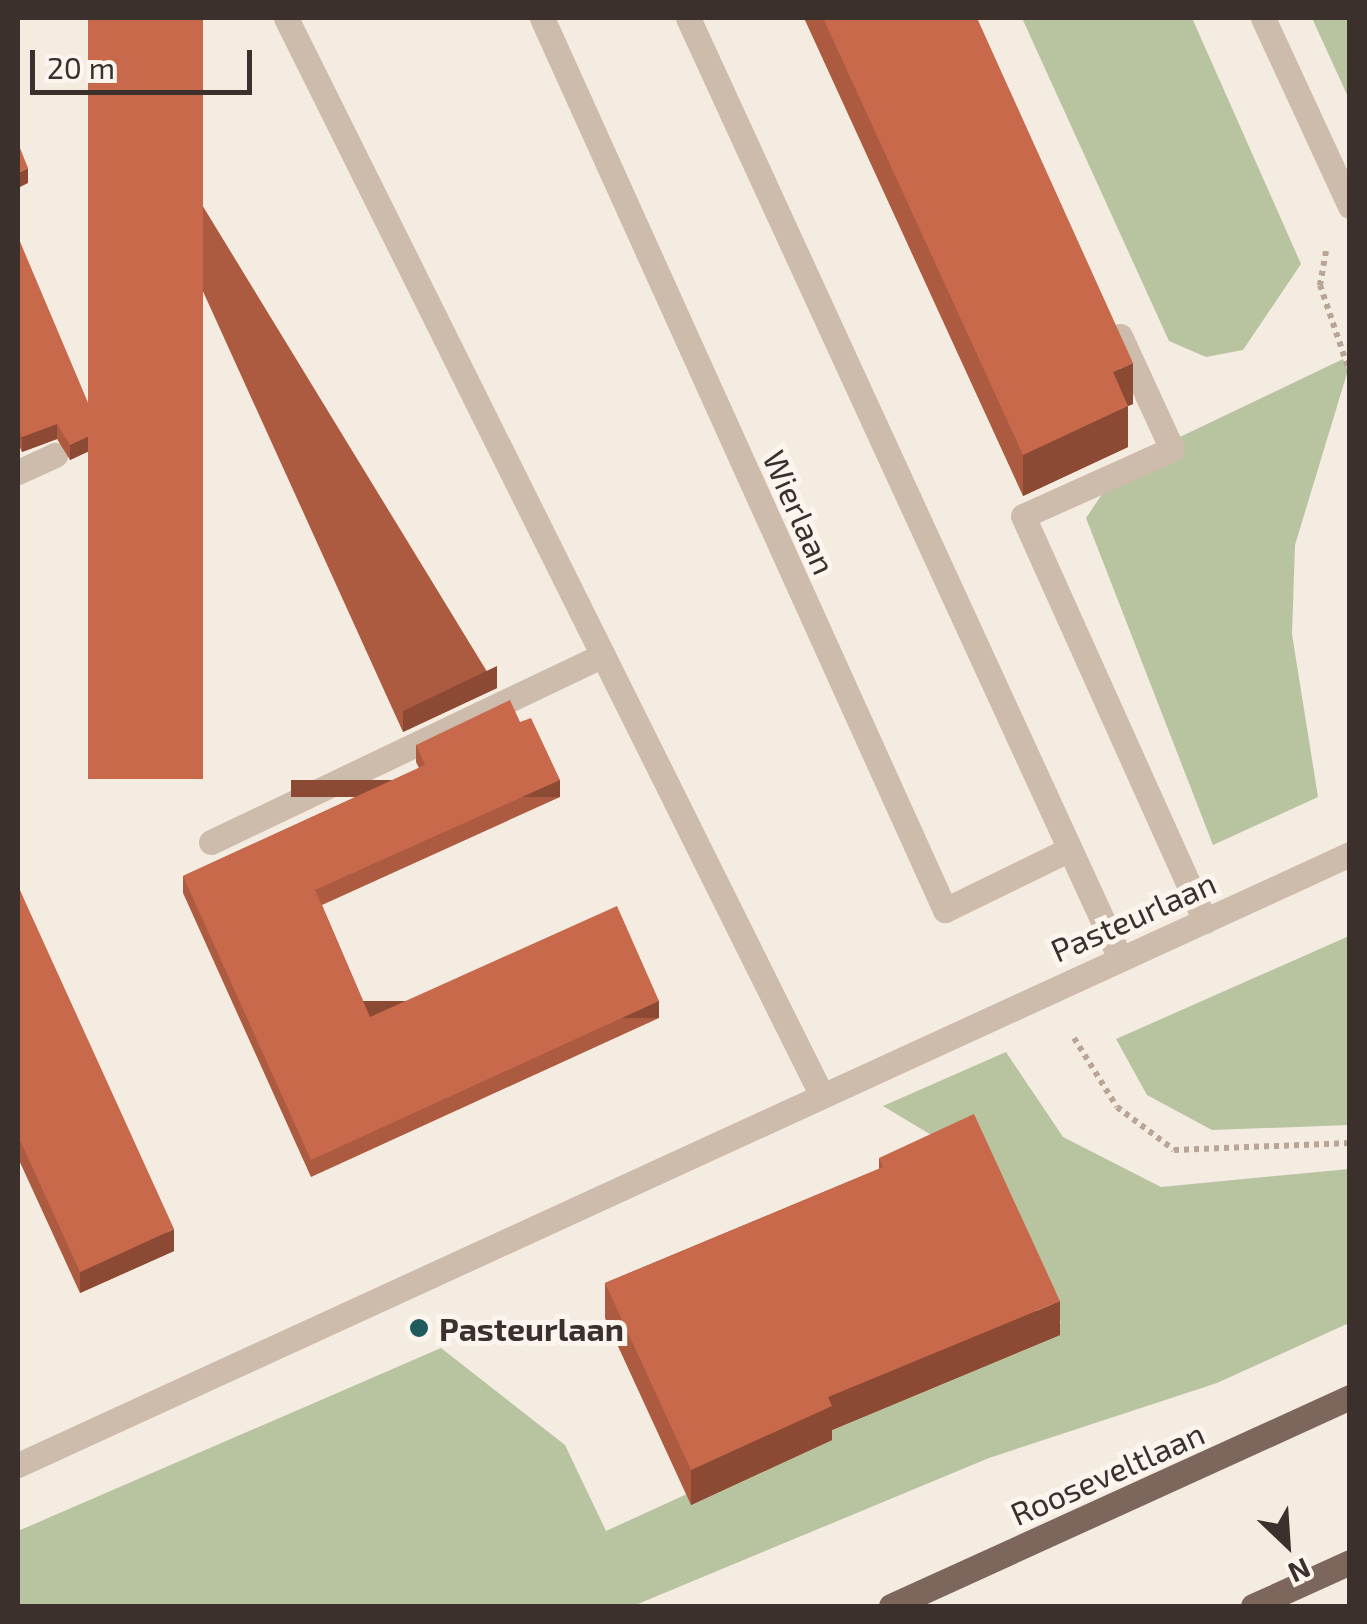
<!DOCTYPE html>
<style>
body{margin:0}
#map{position:relative;width:1367px;height:1624px;overflow:hidden;background:#f4ebe1;font-family:"Exo 2",sans-serif}
div>[style]{position:absolute}
.green>*{inset:0;background:#b8c4a0}
.path>*{height:6px;margin-top:-3px;transform-origin:0;background:repeating-linear-gradient(90deg,#b9a596 0 5px,transparent 0 10px)}
.minor>*{height:25px;margin:-12.5px;padding:0 12.5px;transform-origin:12.5px;border-radius:12.5px;background:#cdbbac}
.major>*{height:25px;margin:-12.5px;padding:0 12.5px;transform-origin:12.5px;border-radius:12.5px;background:#7d675c}
.wall>*{inset:0;background:#ac5a40}
.shaded-wall>*{inset:0;background:#8c4a34;transform-origin:0 0}
.building>*{inset:0;background:#c8694b;transform-origin:0 0}
.dots>*{width:28px;height:28px;translate:-50% -50%;box-sizing:border-box;border:5px solid #fbf5ee;border-radius:50%}
span{translate:-50% -50%;white-space:nowrap;text-align:center;line-height:1.15;-webkit-text-stroke:10px #fbf5ee;paint-order:stroke}
.street-label{font-size:32px;color:#3b302b}
.poi-label{font-size:32px;color:#3b302b;font-weight:700}
.left{translate:0 -50%;text-align:left}
.frame{position:absolute;inset:0;border:20px solid #3b302b;pointer-events:none}
.north{position:absolute;left:1237px;top:1494px;width:100px;height:100px;-webkit-text-stroke:8px #fbf5ee;paint-order:stroke;rotate:155deg;font-size:28px;font-weight:700;line-height:40px;text-align:center;color:#3b302b}
.north::after{content:'';display:block;margin:auto;width:35px;height:45px;background:#3b302b;clip-path:polygon(50% 0,100% 100%,50% 72%,0 100%)}
.scale{position:absolute;left:30px;top:50px;width:222px;height:45px;box-sizing:border-box;border:5px solid #3b302b;border-top:0;padding-left:12px;font-size:30px;line-height:35px;white-space:nowrap;color:#3b302b;-webkit-text-stroke:8px #fbf5ee;paint-order:stroke}
</style>
<div id="map">
<div class="green">
<div style="clip-path:polygon(1022px 18px,1192px 18px,1301px 264px,1243px 350px,1206px 357px,1169px 341px)"></div>
<div style="clip-path:polygon(1312px 18px,1349px 18px,1349px 99px)"></div>
<div style="clip-path:polygon(1343px 359px,1348px 370px,1295px 545px,1292px 634px,1318px 797px,1213px 845px,1086px 518px,1113px 478px,1161px 446px)"></div>
<div style="clip-path:polygon(1349px 936px,1349px 1125px,1212px 1130px,1147px 1095px,1116px 1039px)"></div>
<div style="clip-path:polygon(1006px 1052px,1063px 1137px,1161px 1187px,1349px 1169px,1349px 1323px,1217px 1383px,989px 1458px,633px 1606px,18px 1606px,18px 1531px,441px 1348px,565px 1445px,606px 1531px,1061px 1323px,1003px 1190px,963px 1154px,883px 1106px)"></div>
</div>
<div class="path">
<div style="left:1326px;top:251px;width:35px;rotate:100deg"></div>
<div style="left:1320px;top:285px;width:93px;rotate:71.2deg"></div>
<div style="left:1350px;top:600px;width:158px;rotate:90deg"></div>
<div style="left:1074px;top:1038px;width:81px;rotate:58.1deg"></div>
<div style="left:1117px;top:1107px;width:71px;rotate:37deg"></div>
<div style="left:1174px;top:1150px;width:176px;rotate:-2.3deg"></div>
</div>
<div class="minor">
<div style="left:286px;top:18px;width:1197px;rotate:63.56deg"></div>
<div style="left:542px;top:18px;width:979px;rotate:65.69deg"></div>
<div style="left:945px;top:910px;width:135px;rotate:-26deg"></div>
<div style="left:688px;top:18px;width:1035px;rotate:65.32deg"></div>
<div style="left:1263px;top:18px;width:207px;rotate:65.2deg"></div>
<div style="left:1120px;top:336px;width:124px;rotate:65.3deg"></div>
<div style="left:1172px;top:449px;width:163px;rotate:155.8deg"></div>
<div style="left:1023px;top:516px;width:444px;rotate:65.8deg"></div>
<div style="left:18px;top:472px;width:41px;rotate:-24.7deg"></div>
<div style="left:211px;top:842px;width:434px;rotate:-25.5deg"></div>
<div style="left:18px;top:1465px;width:1465px;rotate:-24.64deg"></div>
</div>
<div class="major">
<div style="left:891px;top:1606px;width:504px;rotate:-24.48deg"></div>
<div style="left:1253px;top:1606px;width:107px;rotate:-24.4deg"></div>
</div>
<div class="wall">
<div style="clip-path:polygon(88px 18px,497px 688px,403px 732px,88px 38px)"></div>
<div style="clip-path:polygon(804px 18px,977px 18px,1133px 404px,1128px 406px,1128px 447px,1023px 496px)"></div>
<div style="clip-path:polygon(18px 237px,100px 446px,70px 460px,57px 439px,22px 452px,18px 443px)"></div>
<div style="clip-path:polygon(520px 722px,560px 797px,322px 905px,370px 1017px,659px 1018px,311px 1177px,183px 893px,183px 876px,419px 768px,416px 762px,416px 745px)"></div>
<div style="clip-path:polygon(18px 886px,174px 1251px,80px 1293px,18px 1158px)"></div>
<div style="clip-path:polygon(879px 1158px,1060px 1335px,832px 1430px,832px 1440px,691px 1505px,605px 1318px,605px 1283px,879px 1169px)"></div>
</div>
<div class="shaded-wall">
<div style="clip-path:polygon(28px 168px,28px 183px,18px 188px,18px 173px)"></div>
<div style="clip-path:polygon(1133px 363px,1133px 404px,1128px 406px,1128px 447px,1023px 496px,1023px 455px,1113px 372px)"></div>
<div style="clip-path:polygon(57px 424px,57px 439px,22px 452px,22px 437px)"></div>
<div style="clip-path:polygon(100px 431px,100px 446px,70px 460px,70px 445px)"></div>
<div style="clip-path:polygon(497px 666px,497px 688px,403px 732px,403px 711px)"></div>
<div style="left:560px;top:780px;width:17px;height:269px;rotate:90deg"></div>
<div style="left:659px;top:1001px;width:17px;height:383px;rotate:90deg"></div>
<div style="clip-path:polygon(174px 1229px,174px 1251px,80px 1293px,80px 1272px)"></div>
<div style="clip-path:polygon(1060px 1301px,1060px 1335px,832px 1430px,832px 1440px,691px 1505px,691px 1470px,828px 1397px)"></div>
</div>
<div class="building">
<div style="left:88px;top:18px;width:115px;height:761px"></div>
<div style="clip-path:polygon(823px 18px,977px 18px,1133px 363px,1113px 372px,1128px 406px,1023px 455px)"></div>
<div style="clip-path:polygon(18px 143px,28px 168px,18px 173px)"></div>
<div style="clip-path:polygon(18px 237px,100px 431px,70px 445px,57px 424px,22px 437px,18px 428px)"></div>
<div style="clip-path:polygon(510px 700px,520px 722px,531px 718px,560px 780px,315px 890px,370px 1017px,617px 906px,659px 1001px,311px 1160px,183px 876px,425px 765px,416px 745px)"></div>
<div style="clip-path:polygon(18px 886px,174px 1229px,80px 1272px,18px 1136px)"></div>
<div style="clip-path:polygon(974px 1114px,1060px 1301px,828px 1397px,832px 1406px,691px 1470px,605px 1283px,883px 1167px,879px 1158px)"></div>
</div>
<div class="dots">
<div style="left:419px;top:1328px;background:#1f5a5e"></div>
</div>
<div class="street-label">
<span style="left:800px;top:512px;rotate:66deg">Wierlaan</span>
<span style="left:1133px;top:916px;rotate:-24deg">Pasteurlaan</span>
<span style="left:1107px;top:1473px;rotate:-24deg">Rooseveltlaan</span>
</div>
<div class="poi-label">
<span class="left" style="left:439px;top:1328px">Pasteurlaan</span>
</div>
<div class="frame"></div>
<div class="north">N</div>
<div class="scale">20 m</div>
</div>
